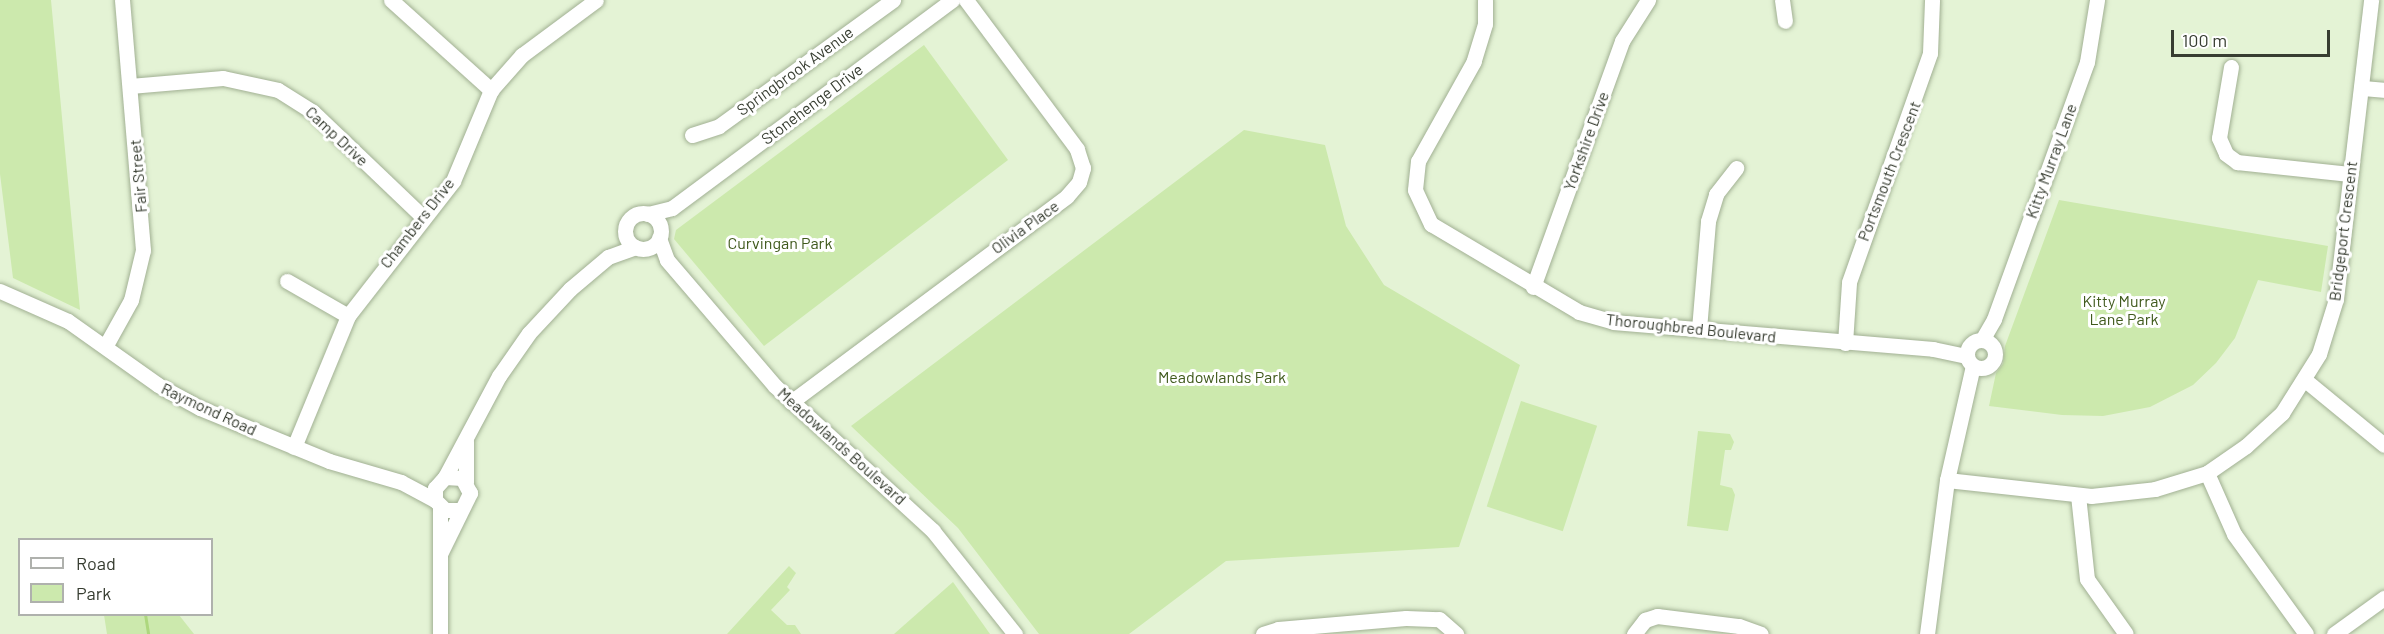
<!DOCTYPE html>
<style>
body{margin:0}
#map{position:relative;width:2384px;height:634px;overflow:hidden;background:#e4f3d5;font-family:Barlow,sans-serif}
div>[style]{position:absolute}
.green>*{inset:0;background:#cce9ad;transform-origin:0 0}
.stream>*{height:3px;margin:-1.5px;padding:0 1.5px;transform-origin:1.5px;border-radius:1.5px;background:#add77e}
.roads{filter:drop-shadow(0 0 2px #a1b093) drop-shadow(0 0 2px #a1b093)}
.minor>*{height:15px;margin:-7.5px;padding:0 7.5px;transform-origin:7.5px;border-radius:7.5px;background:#fff}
.minor>.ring{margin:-7.5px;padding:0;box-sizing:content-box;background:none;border:15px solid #fff;border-radius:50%}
span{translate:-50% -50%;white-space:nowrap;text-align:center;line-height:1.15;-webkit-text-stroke:6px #fff;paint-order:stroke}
.street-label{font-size:16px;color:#373d31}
.park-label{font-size:16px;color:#405a1d}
.legend{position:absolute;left:18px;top:538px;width:195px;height:78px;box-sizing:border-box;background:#fff;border:2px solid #afb1ad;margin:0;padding:8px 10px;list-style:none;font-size:18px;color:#373d31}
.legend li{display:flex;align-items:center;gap:12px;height:30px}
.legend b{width:30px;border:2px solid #afb1ad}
.scale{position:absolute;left:2171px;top:30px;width:159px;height:27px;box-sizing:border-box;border:3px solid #373d31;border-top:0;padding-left:8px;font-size:18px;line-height:21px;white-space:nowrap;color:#373d31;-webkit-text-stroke:4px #fff;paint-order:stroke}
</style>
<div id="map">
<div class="green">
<div style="clip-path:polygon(0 0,51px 0,80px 310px,13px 278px,0 174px)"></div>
<div style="clip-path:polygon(924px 45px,1008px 160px,764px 346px,674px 239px,676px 230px)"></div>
<div style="clip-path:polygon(1244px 130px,1325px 145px,1346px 226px,1384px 285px,1520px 365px,1459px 547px,1226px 561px,1129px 634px,1039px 634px,958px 528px,851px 426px)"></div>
<div style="clip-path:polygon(2059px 200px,2328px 246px,2321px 292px,2258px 280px,2235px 338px,2216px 363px,2193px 385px,2150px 407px,2103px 416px,2062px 415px,1989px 406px,1996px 373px,2003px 364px,2005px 346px)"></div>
<div style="left:1521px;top:401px;width:80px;height:111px;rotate:18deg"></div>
<div style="clip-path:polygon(1698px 431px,1730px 434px,1734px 442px,1731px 450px,1725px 450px,1720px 485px,1732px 488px,1735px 495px,1728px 531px,1687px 526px)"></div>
<div style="clip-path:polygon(789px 566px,796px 573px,787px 587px,790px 590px,771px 610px,787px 625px,795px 625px,801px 634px,727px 634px)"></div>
<div style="clip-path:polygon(953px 582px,990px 634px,894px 634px)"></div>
<div style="clip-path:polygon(104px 615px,179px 615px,194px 634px,107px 634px)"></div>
</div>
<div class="stream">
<div style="left:145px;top:614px;width:20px;rotate:81deg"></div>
</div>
<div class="roads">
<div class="minor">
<div style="left:391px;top:0;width:135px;rotate:42deg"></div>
<div style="left:1485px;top:0;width:24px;rotate:90deg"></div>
<div style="left:1485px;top:24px;width:39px;rotate:107deg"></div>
<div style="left:1474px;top:61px;width:115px;rotate:119.2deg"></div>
<div style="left:1418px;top:161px;width:29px;rotate:96deg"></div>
<div style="left:1415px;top:190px;width:38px;rotate:65deg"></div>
<div style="left:1431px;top:224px;width:172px;rotate:30.7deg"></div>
<div style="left:1579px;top:312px;width:35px;rotate:16deg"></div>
<div style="left:1613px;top:322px;width:321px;rotate:4.8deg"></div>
<div style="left:1933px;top:349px;width:35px;rotate:12deg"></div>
<div style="left:1782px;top:0;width:21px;rotate:82deg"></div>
<div style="left:2231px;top:67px;width:72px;rotate:99.6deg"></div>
<div style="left:2219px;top:138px;width:17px;rotate:66deg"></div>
<div style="left:2226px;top:154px;width:14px;rotate:36deg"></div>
<div style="left:2237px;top:162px;width:113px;rotate:6.1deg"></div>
<div style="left:130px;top:86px;width:93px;rotate:-4.9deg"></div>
<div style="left:223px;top:78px;width:56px;rotate:12.3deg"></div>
<div style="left:278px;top:90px;width:41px;rotate:32.2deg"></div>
<div style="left:313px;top:112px;width:153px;rotate:43.7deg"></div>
<div style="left:2362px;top:88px;width:22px;rotate:5deg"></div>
<div style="left:692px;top:135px;width:28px;rotate:-18deg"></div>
<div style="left:719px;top:126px;width:215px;rotate:-35.9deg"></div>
<div class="ring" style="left:625px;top:213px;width:21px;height:21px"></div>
<div style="left:648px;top:214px;width:25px;rotate:-14deg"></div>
<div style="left:672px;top:208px;width:349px;rotate:-36.6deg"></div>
<div style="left:659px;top:238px;width:23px;rotate:70deg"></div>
<div style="left:667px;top:260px;width:166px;rotate:49.4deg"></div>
<div style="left:775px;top:386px;width:214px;rotate:42.5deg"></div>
<div style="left:933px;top:531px;width:132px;rotate:51.5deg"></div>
<div style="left:287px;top:281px;width:70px;rotate:29.8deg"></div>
<div style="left:1533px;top:287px;width:262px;rotate:-70.1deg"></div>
<div style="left:1622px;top:41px;width:49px;rotate:-57.6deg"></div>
<div style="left:0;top:291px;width:74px;rotate:23.8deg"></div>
<div style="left:68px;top:321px;width:110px;rotate:35.4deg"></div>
<div style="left:158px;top:385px;width:48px;rotate:28.7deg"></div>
<div style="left:200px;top:408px;width:139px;rotate:22.3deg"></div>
<div style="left:329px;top:461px;width:75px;rotate:16.3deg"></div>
<div style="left:401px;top:482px;width:38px;rotate:28deg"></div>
<div style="left:1699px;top:329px;width:108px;rotate:-85.2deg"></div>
<div style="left:1708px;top:221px;width:28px;rotate:-73deg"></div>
<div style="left:1716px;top:194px;width:33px;rotate:-52deg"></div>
<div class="ring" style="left:1967px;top:340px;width:13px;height:13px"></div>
<div style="left:1982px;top:340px;width:24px;rotate:-60deg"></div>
<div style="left:1994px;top:319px;width:273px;rotate:-70.1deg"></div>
<div style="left:2087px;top:62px;width:63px;rotate:-80.8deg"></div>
<div style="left:1845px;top:343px;width:61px;rotate:-86.2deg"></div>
<div style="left:1849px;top:282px;width:243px;rotate:-70.5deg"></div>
<div style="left:1930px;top:53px;width:53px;rotate:-87.8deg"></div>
<div style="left:106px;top:345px;width:51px;rotate:-60.9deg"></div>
<div style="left:131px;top:300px;width:51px;rotate:-76.5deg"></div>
<div style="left:143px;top:250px;width:251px;rotate:-94.8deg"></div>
<div style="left:2305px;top:380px;width:102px;rotate:39.4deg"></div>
<div style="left:791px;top:402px;width:344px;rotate:-36.7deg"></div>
<div style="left:1067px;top:196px;width:18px;rotate:-49deg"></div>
<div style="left:1079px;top:182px;width:15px;rotate:-74deg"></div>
<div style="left:1083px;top:168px;width:20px;rotate:-108deg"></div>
<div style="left:1077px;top:149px;width:186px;rotate:-126.7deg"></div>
<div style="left:294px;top:447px;width:142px;rotate:-67.6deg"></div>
<div style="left:348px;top:316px;width:171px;rotate:-52.1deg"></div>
<div style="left:453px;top:181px;width:99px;rotate:-67.3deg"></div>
<div style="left:491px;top:90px;width:47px;rotate:-48.5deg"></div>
<div style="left:522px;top:55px;width:92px;rotate:-36.6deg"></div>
<div style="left:2207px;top:473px;width:67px;rotate:66.1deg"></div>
<div style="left:2234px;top:534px;width:123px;rotate:54.2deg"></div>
<div style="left:445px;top:477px;width:115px;rotate:-61.9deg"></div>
<div style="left:499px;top:376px;width:52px;rotate:-55.1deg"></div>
<div style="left:529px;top:333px;width:60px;rotate:-47deg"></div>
<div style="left:570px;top:289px;width:50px;rotate:-40.1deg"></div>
<div style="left:608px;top:257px;width:29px;rotate:-20deg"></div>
<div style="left:1947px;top:480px;width:145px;rotate:6.3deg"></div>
<div style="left:2091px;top:496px;width:64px;rotate:-6.2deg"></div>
<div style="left:2155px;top:489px;width:54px;rotate:-17.1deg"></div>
<div style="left:2207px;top:473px;width:47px;rotate:-34.7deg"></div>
<div style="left:2246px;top:446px;width:49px;rotate:-42.5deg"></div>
<div style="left:2282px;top:413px;width:70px;rotate:-57.9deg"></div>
<div style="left:2319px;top:354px;width:58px;rotate:-72.8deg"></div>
<div style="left:2336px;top:299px;width:301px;rotate:-83.3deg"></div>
<div style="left:466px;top:482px;width:41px;rotate:-90deg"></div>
<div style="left:2078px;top:495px;width:84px;rotate:83.9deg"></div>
<div style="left:2087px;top:579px;width:67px;rotate:54.7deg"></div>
<div style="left:440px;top:507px;width:127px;rotate:90deg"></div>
<div style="left:441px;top:552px;width:66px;rotate:-63.8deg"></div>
<div style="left:470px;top:493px;width:17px;rotate:-118deg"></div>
<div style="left:462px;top:478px;width:17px;rotate:-177deg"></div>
<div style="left:445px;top:477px;width:15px;rotate:132deg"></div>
<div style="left:435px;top:488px;width:12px;rotate:90deg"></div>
<div style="left:435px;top:500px;width:14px;rotate:45deg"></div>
<div style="left:445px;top:510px;width:14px"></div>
<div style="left:1263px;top:634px;width:16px;rotate:-18deg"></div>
<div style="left:1278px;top:629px;width:128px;rotate:-4.9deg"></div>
<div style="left:1406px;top:618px;width:33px;rotate:2deg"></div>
<div style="left:1439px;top:619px;width:23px;rotate:41deg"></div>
<div style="left:1634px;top:634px;width:18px;rotate:-52deg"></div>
<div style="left:1645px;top:620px;width:13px;rotate:-18deg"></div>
<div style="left:1657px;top:616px;width:83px;rotate:7deg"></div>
<div style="left:1739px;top:626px;width:23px;rotate:20deg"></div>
<div style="left:1927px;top:634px;width:155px;rotate:-82.6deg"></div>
<div style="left:1947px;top:480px;width:117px;rotate:-77.2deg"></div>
<div style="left:2334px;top:634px;width:62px;rotate:-35.8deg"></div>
</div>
</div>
<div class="street-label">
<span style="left:795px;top:71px;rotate:-36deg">Springbrook Avenue</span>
<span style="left:812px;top:104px;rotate:-37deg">Stonehenge Drive</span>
<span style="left:337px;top:136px;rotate:43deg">Camp Drive</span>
<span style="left:1586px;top:141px;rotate:-70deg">Yorkshire Drive</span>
<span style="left:2051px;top:161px;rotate:-70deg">Kitty Murray Lane</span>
<span style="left:1889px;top:171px;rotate:-69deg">Portsmouth Crescent</span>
<span style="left:138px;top:176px;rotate:-95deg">Fair Street</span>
<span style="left:417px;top:223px;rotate:-52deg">Chambers Drive</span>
<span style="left:1025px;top:227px;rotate:-36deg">Olivia Place</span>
<span style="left:2343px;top:231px;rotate:-83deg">Bridgeport Crescent</span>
<span style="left:1691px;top:328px;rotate:6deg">Thoroughbred Boulevard</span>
<span style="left:209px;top:409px;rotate:25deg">Raymond Road</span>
<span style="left:842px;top:446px;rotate:42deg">Meadowlands Boulevard</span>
</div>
<div class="park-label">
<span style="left:780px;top:243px">Curvingan Park</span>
<span style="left:2124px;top:310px">Kitty Murray<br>Lane Park</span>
<span style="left:1222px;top:377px">Meadowlands Park</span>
</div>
<ul class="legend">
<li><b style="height:8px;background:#fff"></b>Road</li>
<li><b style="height:16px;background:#cce9ad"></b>Park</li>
</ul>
<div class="scale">100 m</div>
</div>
